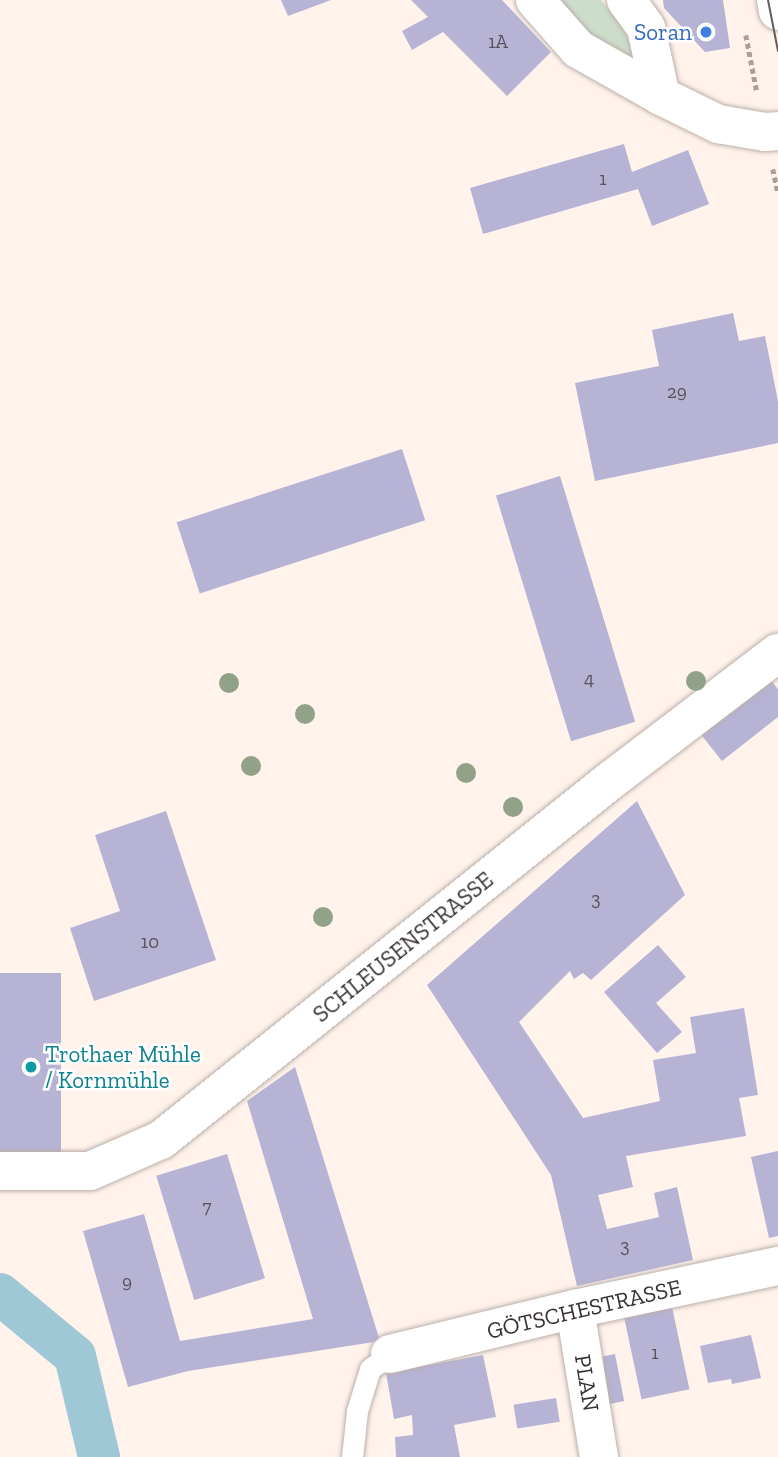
<!DOCTYPE html>
<meta charset="utf-8">
<style>
body{margin:0}
#map{position:relative;width:778px;height:1457px;overflow:hidden;background:#fff3ec;font-family:"Zilla Slab",serif}
div>[style]{position:absolute}
.green>*{inset:0;background:#ccdecb}
.canal>*{height:42px;margin:-21px;padding:0 21px;transform-origin:21px;border-radius:21px;background:#9fc8d6}
.building>*{inset:0;background:#b6b3d5;transform-origin:0 0}
.path>*{height:4.5px;margin-top:-2.25px;transform-origin:0;background:repeating-linear-gradient(90deg,#a9a09b 0 5px,transparent 0 8.5px)}
.roads{filter:drop-shadow(0 0 2px #bcb0aa) drop-shadow(0 0 2px #bcb0aa)}
.lane>*{height:21px;margin:-10.5px;padding:0 10.5px;transform-origin:10.5px;border-radius:10.5px;background:#fff}
.street>*{height:38px;margin:-19px;padding:0 19px;transform-origin:19px;border-radius:19px;background:#fff}
.secondary>*{height:38px;margin:-19px;padding:0 19px;transform-origin:19px;border-radius:19px;background:#fff}
.tram>*{height:2px;margin:-1px;padding:0 1px;transform-origin:1px;border-radius:1px;background:#645e5b}
.trees>*{width:20px;height:20px;margin:-10px;border-radius:50%;background:#91a288}
.dots>*{width:19px;height:19px;translate:-50% -50%;box-sizing:border-box;border:4px solid #fff;border-radius:50%}
span{translate:-50% -50%;white-space:nowrap;text-align:center;line-height:1.15;-webkit-text-stroke:5px #fff;paint-order:stroke}
.number-label{font-size:19px;color:#58535a}
.number-label span{-webkit-text-stroke-width:0}
.shop-label{font-size:23px;color:#366cbe}
.right{translate:-100% -50%;text-align:right}
.street-label{font-size:23px;color:#383331}
.culture-label{font-size:23px;color:#0d838f}
.left{translate:0 -50%;text-align:left}
</style>
<div id="map">
<div class="green">
<div style="clip-path:polygon(556px 0,601px 0,623px 28px,638px 62px,597px 45px)"></div>
</div>
<div class="canal">
<div style="left:0;top:1294px;width:97px;rotate:39.6deg"></div>
<div style="left:75px;top:1356px;width:104px;rotate:76.6deg"></div>
</div>
<div class="building">
<div style="clip-path:polygon(281px 0,331px 0,288px 16px)"></div>
<div style="clip-path:polygon(411px 0,502px 0,551px 52px,507px 96px,443px 32px,412px 50px,402px 31px,428px 17px)"></div>
<div style="clip-path:polygon(663px 0,723px 0,730px 48px,705px 52px,664px 8px)"></div>
<div style="clip-path:polygon(624px 144px,632px 172px,688px 150px,709px 204px,652px 226px,638px 189px,483px 234px,470px 188px)"></div>
<div style="clip-path:polygon(733px 313px,739px 341px,765px 336px,778px 401px,778px 443px,595px 481px,575px 383px,659px 366px,652px 330px)"></div>
<div style="left:402px;top:449px;width:75px;height:237px;rotate:72deg"></div>
<div style="left:560px;top:476px;width:257px;height:67px;rotate:73deg"></div>
<div style="clip-path:polygon(765px 673px,778px 689px,778px 717px,722px 761px,695px 727px)"></div>
<div style="clip-path:polygon(637px 801px,685px 895px,591px 980px,583px 973px,574px 979px,570px 971px,519px 1022px,583px 1118px,660px 1101px,653px 1060px,696px 1053px,690px 1017px,744px 1008px,758px 1095px,739px 1098px,746px 1136px,626px 1156px,633px 1187px,598px 1195px,607px 1229px,659px 1217px,654px 1193px,677px 1187px,693px 1260px,577px 1286px,551px 1175px,427px 985px)"></div>
<div style="clip-path:polygon(166px 811px,216px 960px,94px 1001px,70px 928px,120px 911px,95px 835px)"></div>
<div style="clip-path:polygon(658px 945px,686px 977px,656px 1003px,682px 1032px,657px 1053px,604px 992px)"></div>
<div style="left:0;top:973px;width:61px;height:188px"></div>
<div style="clip-path:polygon(295px 1067px,380px 1341px,188px 1371px,128px 1387px,83px 1231px,144px 1214px,180px 1341px,313px 1319px,247px 1101px)"></div>
<div style="clip-path:polygon(778px 1151px,778px 1236px,769px 1238px,751px 1157px)"></div>
<div style="left:227px;top:1154px;width:130px;height:74px;rotate:73deg"></div>
<div style="left:672px;top:1307px;width:84px;height:49px;rotate:78deg"></div>
<div style="clip-path:polygon(751px 1335px,761px 1378px,732px 1384px,731px 1379px,708px 1383px,700px 1346px)"></div>
<div style="left:615px;top:1354px;width:48px;height:21px;rotate:79deg"></div>
<div style="clip-path:polygon(483px 1355px,496px 1417px,454px 1425px,460px 1457px,396px 1457px,395px 1437px,413px 1435px,412px 1415px,394px 1419px,386px 1373px)"></div>
<div style="left:556px;top:1398px;width:24px;height:43px;rotate:81deg"></div>
</div>
<div class="path">
<div style="left:746px;top:35px;width:58px;rotate:79.1deg"></div>
<div style="left:773px;top:169px;width:24px;rotate:78deg"></div>
</div>
<div class="roads">
<div class="lane">
<div style="left:352px;top:1457px;width:46px;rotate:-83.8deg"></div>
<div style="left:357px;top:1411px;width:44px;rotate:-72.8deg"></div>
<div style="left:370px;top:1369px;width:25px;rotate:-37deg"></div>
</div>
<div class="street">
<div style="left:535px;top:0;width:65px;rotate:48.7deg"></div>
<div style="left:578px;top:49px;width:95px;rotate:29.5deg"></div>
<div style="left:661px;top:96px;width:64px;rotate:26.2deg"></div>
<div style="left:718px;top:124px;width:48px;rotate:9.7deg"></div>
<div style="left:765px;top:132px;width:13px;rotate:-4deg"></div>
<div style="left:626px;top:0;width:34px;rotate:54deg"></div>
<div style="left:646px;top:28px;width:70px;rotate:77.6deg"></div>
<div style="left:0;top:1171px;width:90px"></div>
<div style="left:90px;top:1171px;width:77px;rotate:-23.6deg"></div>
<div style="left:161px;top:1140px;width:576px;rotate:-38.66deg"></div>
<div style="left:611px;top:780px;width:210px;rotate:-37.3deg"></div>
<div style="left:575px;top:1309px;width:150px;rotate:80.8deg"></div>
<div style="left:390px;top:1354px;width:190px;rotate:-13.7deg"></div>
<div style="left:575px;top:1309px;width:208px;rotate:-12deg"></div>
</div>
<div class="secondary">
<div style="left:776px;top:0;width:11px;rotate:80deg"></div>
</div>
</div>
<div class="tram">
<div style="left:768px;top:0;width:52px;rotate:78.9deg"></div>
</div>
<div class="trees">
<div style="left:696px;top:681px"></div>
<div style="left:229px;top:683px"></div>
<div style="left:305px;top:714px"></div>
<div style="left:251px;top:766px"></div>
<div style="left:466px;top:773px"></div>
<div style="left:513px;top:807px"></div>
<div style="left:323px;top:917px"></div>
</div>
<div class="dots">
<div style="left:706px;top:32px;background:#3f7fe0"></div>
<div style="left:31px;top:1067px;background:#0f9aa8"></div>
</div>
<div class="number-label">
<span style="left:498px;top:42px">1A</span>
<span style="left:603px;top:179px">1</span>
<span style="left:677px;top:392px">29</span>
<span style="left:589px;top:679px">4</span>
<span style="left:596px;top:899px">3</span>
<span style="left:150px;top:942px">10</span>
<span style="left:207px;top:1207px">7</span>
<span style="left:625px;top:1246px">3</span>
<span style="left:127px;top:1282px">9</span>
<span style="left:655px;top:1353px">1</span>
</div>
<div class="shop-label">
<span class="right" style="left:692px;top:32px">Soran</span>
</div>
<div class="street-label">
<span style="left:403px;top:947px;rotate:-39deg">SCHLEUSENSTRASSE</span>
<span style="left:584px;top:1309px;rotate:-13deg">GÖTSCHESTRASSE</span>
<span style="left:587px;top:1383px;rotate:81deg">PLAN</span>
</div>
<div class="culture-label">
<span class="left" style="left:45px;top:1067px">Trothaer Mühle<br>/ Kornmühle</span>
</div>
</div>
